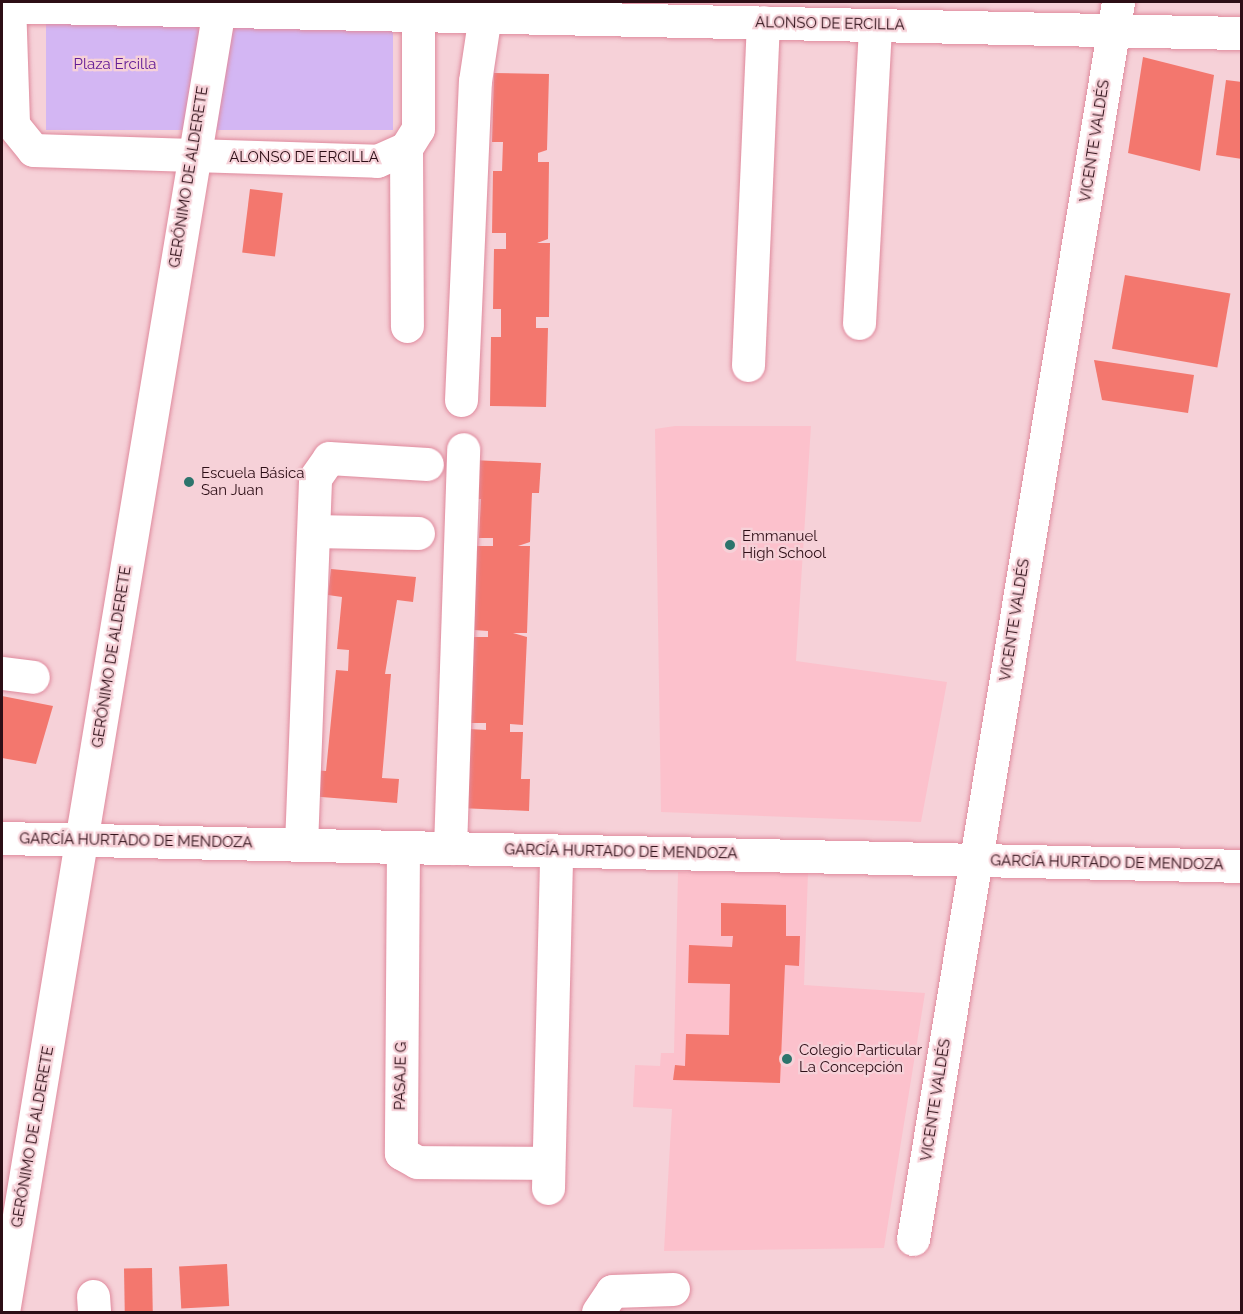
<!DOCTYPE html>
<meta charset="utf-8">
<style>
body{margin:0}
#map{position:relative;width:1243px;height:1314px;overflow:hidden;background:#f6d1d8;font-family:Raleway,sans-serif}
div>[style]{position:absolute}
.built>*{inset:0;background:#fcc1cc}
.green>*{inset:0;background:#d3b6f3;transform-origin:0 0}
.building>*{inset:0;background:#f3776e;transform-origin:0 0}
.roads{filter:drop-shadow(0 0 2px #df8a9d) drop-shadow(0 0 2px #df8a9d)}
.minor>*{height:33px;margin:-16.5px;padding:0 16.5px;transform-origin:16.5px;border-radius:16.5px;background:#fff}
.dots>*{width:16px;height:16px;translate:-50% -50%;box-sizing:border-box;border:3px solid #f6d1d8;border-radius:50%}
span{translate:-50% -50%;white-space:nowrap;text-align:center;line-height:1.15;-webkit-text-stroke:4.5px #f6d1d8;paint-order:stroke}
.street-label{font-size:15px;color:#2d0e16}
.park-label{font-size:15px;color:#631c96}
.poi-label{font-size:15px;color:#2d0e16}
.left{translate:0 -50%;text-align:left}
.frame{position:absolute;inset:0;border:3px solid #2d0e16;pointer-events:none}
</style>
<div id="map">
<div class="built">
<div style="clip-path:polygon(675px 426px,811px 426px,796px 661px,947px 682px,921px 822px,661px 812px,655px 429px)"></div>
<div style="clip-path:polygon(678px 872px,808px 873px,804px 985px,925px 993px,884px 1248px,664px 1251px,672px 1109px,633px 1107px,635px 1065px,660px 1066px,661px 1053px,674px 1053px)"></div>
</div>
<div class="green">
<div style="left:46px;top:2px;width:347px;height:128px"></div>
</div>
<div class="building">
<div style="clip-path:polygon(1143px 57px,1214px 75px,1200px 171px,1128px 153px)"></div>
<div style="clip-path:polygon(494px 73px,549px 74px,547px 150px,538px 153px,538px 162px,549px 162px,548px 239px,537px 243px,550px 243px,549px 317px,536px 317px,536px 328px,548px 328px,546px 407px,490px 406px,491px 337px,501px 337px,501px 309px,493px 309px,494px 249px,506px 249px,506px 233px,492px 233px,493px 171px,502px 171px,503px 142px,492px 142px)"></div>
<div style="clip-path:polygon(1226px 80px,1242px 82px,1242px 159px,1216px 155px)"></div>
<div style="left:250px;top:189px;width:33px;height:64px;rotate:7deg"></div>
<div style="left:1125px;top:275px;width:107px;height:75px;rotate:10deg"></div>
<div style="clip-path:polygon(1094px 360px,1194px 375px,1188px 413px,1102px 400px)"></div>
<div style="clip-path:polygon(472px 460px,541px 463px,539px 493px,532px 493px,530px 542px,518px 546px,530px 546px,527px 633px,513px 633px,527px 637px,523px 725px,510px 724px,510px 732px,523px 732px,521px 779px,530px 779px,529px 811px,460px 808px,469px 729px,486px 730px,486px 723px,470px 723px,473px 637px,488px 637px,488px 631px,474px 630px,477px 546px,493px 546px,493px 538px,479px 538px,481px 499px,471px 499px)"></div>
<div style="clip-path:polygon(331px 569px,416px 577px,413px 602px,397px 600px,385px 674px,391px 674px,382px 778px,399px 779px,397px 803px,309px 796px,311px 770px,326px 771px,336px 670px,348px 671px,349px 650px,337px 649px,342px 597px,328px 595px)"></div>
<div style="clip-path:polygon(2px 696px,53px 706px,36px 764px,2px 758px)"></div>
<div style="clip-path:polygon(721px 903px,786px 905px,786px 936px,800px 936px,799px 966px,785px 965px,780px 1083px,673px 1080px,675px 1065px,685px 1066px,686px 1034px,729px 1035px,730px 984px,688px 983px,689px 945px,732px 947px,733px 936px,721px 936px)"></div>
<div style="left:227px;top:1264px;width:42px;height:48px;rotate:87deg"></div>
<div style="left:152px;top:1268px;width:44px;height:28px;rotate:89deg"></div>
</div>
<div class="roads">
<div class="minor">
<div style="left:9px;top:2px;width:123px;rotate:88.1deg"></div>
<div style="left:13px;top:125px;width:32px;rotate:51deg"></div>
<div style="left:33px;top:150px;width:344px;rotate:1.8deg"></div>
<div style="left:377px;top:161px;width:32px;rotate:-24deg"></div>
<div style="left:406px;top:148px;width:22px;rotate:-58deg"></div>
<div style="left:418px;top:129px;width:127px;rotate:-90deg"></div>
<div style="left:2px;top:6px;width:1240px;rotate:1.25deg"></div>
<div style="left:406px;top:148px;width:178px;rotate:89.7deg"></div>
<div style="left:859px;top:323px;width:298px;rotate:-86.9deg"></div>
<div style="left:748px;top:365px;width:343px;rotate:-87.5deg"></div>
<div style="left:461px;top:400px;width:319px;rotate:-87.5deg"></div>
<div style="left:475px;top:81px;width:67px;rotate:-81.4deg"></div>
<div style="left:314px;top:531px;width:104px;rotate:1.1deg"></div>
<div style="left:2px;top:673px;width:31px;rotate:7deg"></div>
<div style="left:2px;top:838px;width:1240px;rotate:1.29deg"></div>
<div style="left:301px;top:845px;width:367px;rotate:-87.8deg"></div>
<div style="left:315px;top:478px;width:24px;rotate:-55deg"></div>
<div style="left:329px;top:458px;width:98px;rotate:3.5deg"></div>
<div style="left:403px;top:847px;width:306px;rotate:90.4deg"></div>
<div style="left:401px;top:1153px;width:18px;rotate:29deg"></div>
<div style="left:417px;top:1162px;width:131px;rotate:0.4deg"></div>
<div style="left:450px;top:848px;width:399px;rotate:-88.1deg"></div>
<div style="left:548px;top:1188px;width:337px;rotate:-88.6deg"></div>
<div style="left:913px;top:1239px;width:1254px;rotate:-80.59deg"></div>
<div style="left:93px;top:1296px;width:16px;rotate:86deg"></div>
<div style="left:3px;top:1312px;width:1328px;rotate:-80.59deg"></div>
<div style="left:598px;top:1312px;width:25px;rotate:-56deg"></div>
<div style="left:612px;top:1291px;width:61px;rotate:-1.9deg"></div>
</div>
</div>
<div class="dots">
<div style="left:189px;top:482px;background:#2c746c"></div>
<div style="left:730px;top:545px;background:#2c746c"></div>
<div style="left:787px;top:1059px;background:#2c746c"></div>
</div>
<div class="street-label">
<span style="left:830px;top:24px;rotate:1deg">ALONSO DE ERCILLA</span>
<span style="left:1095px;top:141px;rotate:-81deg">VICENTE VALDÉS</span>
<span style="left:304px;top:158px">ALONSO DE ERCILLA</span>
<span style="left:189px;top:177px;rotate:-81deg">GERÓNIMO DE ALDERETE</span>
<span style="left:1015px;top:620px;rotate:-81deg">VICENTE VALDÉS</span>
<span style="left:112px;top:657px;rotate:-81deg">GERÓNIMO DE ALDERETE</span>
<span style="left:136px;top:841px;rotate:1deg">GARCÍA HURTADO DE MENDOZA</span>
<span style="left:621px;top:852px;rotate:1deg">GARCÍA HURTADO DE MENDOZA</span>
<span style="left:1107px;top:863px;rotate:1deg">GARCÍA HURTADO DE MENDOZA</span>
<span style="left:401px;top:1076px;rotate:-89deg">PASAJE G</span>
<span style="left:936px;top:1100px;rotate:-81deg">VICENTE VALDÉS</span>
<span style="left:33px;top:1137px;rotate:-80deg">GERÓNIMO DE ALDERETE</span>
</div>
<div class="park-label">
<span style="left:115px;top:65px">Plaza Ercilla</span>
</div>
<div class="poi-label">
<span class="left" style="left:201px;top:482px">Escuela Básica<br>San Juan</span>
<span class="left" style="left:742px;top:545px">Emmanuel<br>High School</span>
<span class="left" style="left:799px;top:1059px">Colegio Particular<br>La Concepción</span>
</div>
<div class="frame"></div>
</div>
